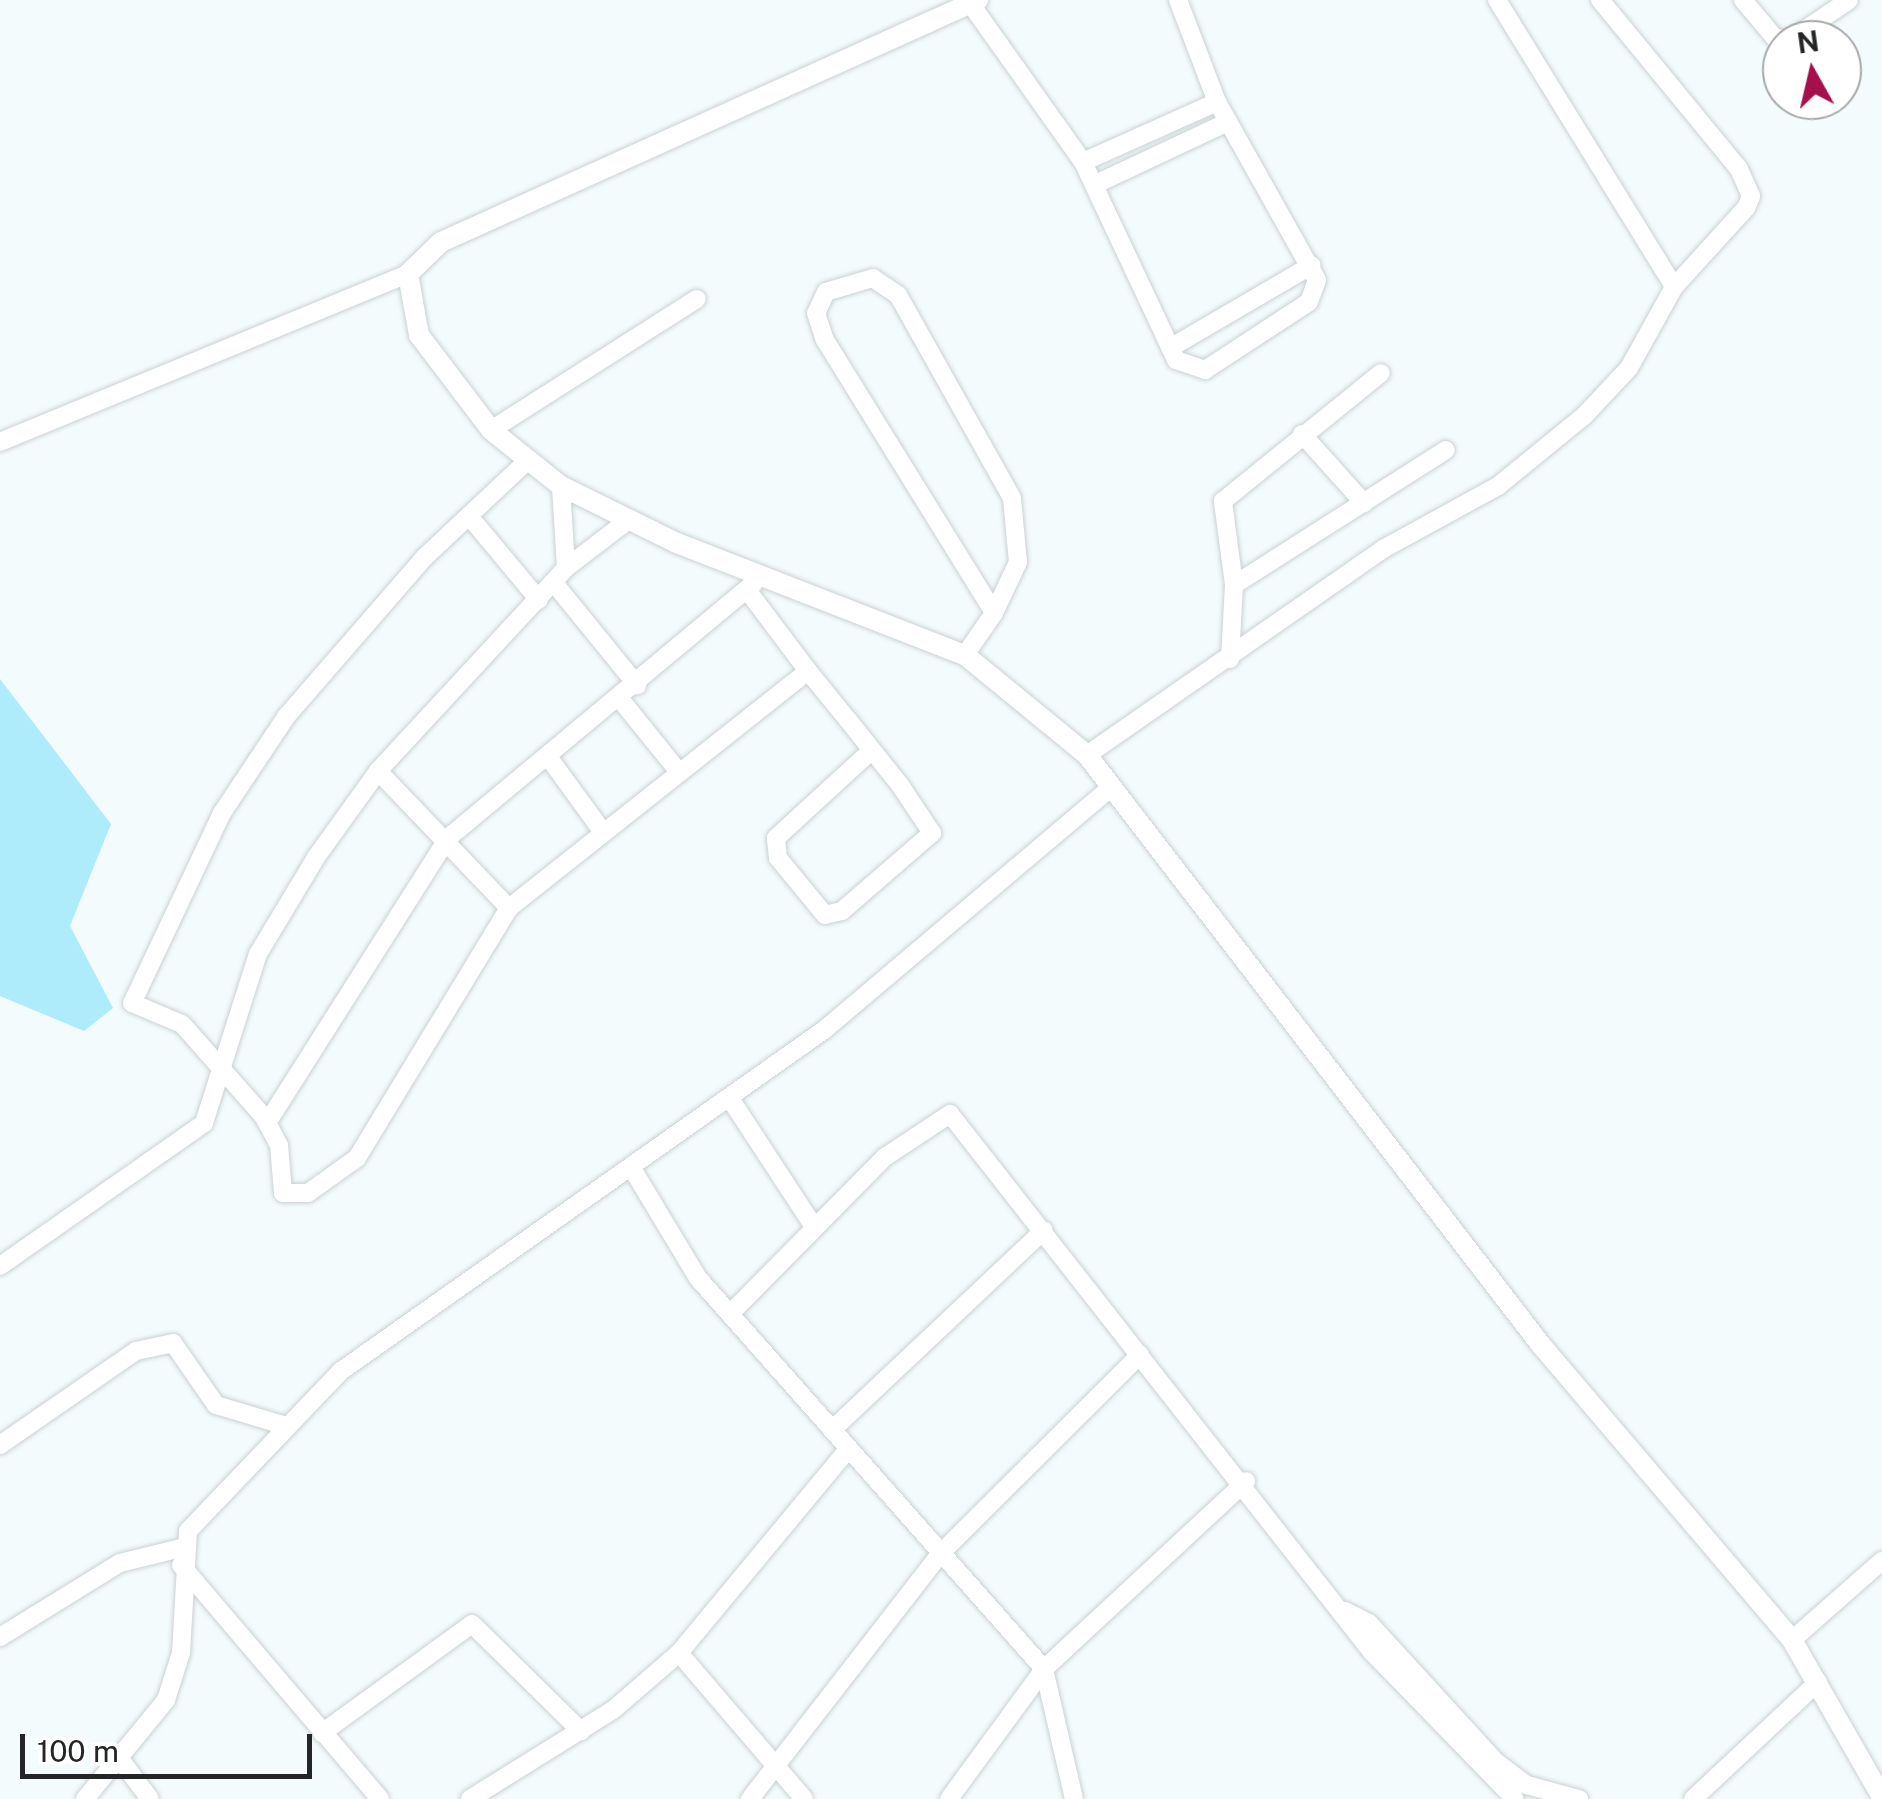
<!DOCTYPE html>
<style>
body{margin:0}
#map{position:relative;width:1882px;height:1799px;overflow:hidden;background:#f4fbfd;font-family:"Public Sans",sans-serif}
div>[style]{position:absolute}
.green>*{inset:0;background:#aeebfb}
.roads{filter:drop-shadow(0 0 2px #cad1d3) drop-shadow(0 0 2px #cad1d3)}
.minor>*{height:18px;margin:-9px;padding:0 9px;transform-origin:9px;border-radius:9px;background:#fff}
.tertiary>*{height:20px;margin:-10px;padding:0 10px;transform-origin:10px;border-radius:10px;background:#fff}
span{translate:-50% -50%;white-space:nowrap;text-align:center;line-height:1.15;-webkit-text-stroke:8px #fff;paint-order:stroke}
.north{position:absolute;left:1762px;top:20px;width:100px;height:100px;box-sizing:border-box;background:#fff;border:2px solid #a7a8a8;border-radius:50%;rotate:352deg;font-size:28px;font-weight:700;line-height:40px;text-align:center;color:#232526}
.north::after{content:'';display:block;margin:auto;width:35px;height:45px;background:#a50f4b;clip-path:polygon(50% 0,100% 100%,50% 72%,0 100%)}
.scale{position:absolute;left:20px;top:1734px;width:292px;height:45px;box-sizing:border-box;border:5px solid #232526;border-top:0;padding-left:12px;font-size:30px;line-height:35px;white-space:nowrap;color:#232526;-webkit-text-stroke:8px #fff;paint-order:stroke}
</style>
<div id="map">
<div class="green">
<div style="clip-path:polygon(0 679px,111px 824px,70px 926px,113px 1008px,84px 1031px,0 996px)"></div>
</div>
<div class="roads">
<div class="minor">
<div style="left:1497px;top:0;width:337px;rotate:58.3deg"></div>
<div style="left:1743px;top:0;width:50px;rotate:49.9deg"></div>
<div style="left:1775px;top:38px;width:12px;rotate:9deg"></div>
<div style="left:970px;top:3px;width:195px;rotate:54.6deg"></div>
<div style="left:1083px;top:162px;width:219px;rotate:64.8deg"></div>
<div style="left:1176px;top:360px;width:31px;rotate:19deg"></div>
<div style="left:1205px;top:370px;width:124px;rotate:-33.2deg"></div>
<div style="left:1309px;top:302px;width:23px;rotate:-70deg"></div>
<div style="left:1317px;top:280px;width:204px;rotate:-119.3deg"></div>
<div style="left:1217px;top:102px;width:109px;rotate:-110.9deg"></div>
<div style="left:1790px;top:40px;width:71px;rotate:-34.1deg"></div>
<div style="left:1083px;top:162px;width:147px;rotate:-24.1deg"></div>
<div style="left:1096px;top:184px;width:146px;rotate:-25.2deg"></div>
<div style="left:1170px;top:348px;width:164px;rotate:-30.3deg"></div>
<div style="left:491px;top:430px;width:244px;rotate:-32.5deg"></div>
<div style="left:1302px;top:434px;width:93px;rotate:48.1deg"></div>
<div style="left:0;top:442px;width:441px;rotate:-22.4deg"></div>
<div style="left:525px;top:463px;width:139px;rotate:136.8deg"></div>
<div style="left:424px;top:558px;width:211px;rotate:131deg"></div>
<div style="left:286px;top:717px;width:115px;rotate:123.7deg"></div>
<div style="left:222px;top:813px;width:210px;rotate:115.3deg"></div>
<div style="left:132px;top:1003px;width:54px;rotate:22.8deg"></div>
<div style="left:182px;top:1024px;width:124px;rotate:48.6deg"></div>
<div style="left:264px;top:1117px;width:32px;rotate:62deg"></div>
<div style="left:279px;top:1145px;width:48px;rotate:85.2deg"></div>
<div style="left:283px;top:1193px;width:25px"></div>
<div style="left:308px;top:1193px;width:60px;rotate:-35.5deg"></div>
<div style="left:357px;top:1158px;width:293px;rotate:-58.7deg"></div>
<div style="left:509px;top:908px;width:382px;rotate:-38.4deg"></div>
<div style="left:808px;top:671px;width:100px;rotate:-126.9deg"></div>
<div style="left:561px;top:486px;width:82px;rotate:86.5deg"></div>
<div style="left:469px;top:516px;width:109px;rotate:50.2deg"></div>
<div style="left:554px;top:583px;width:132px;rotate:50.9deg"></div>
<div style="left:1234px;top:585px;width:251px;rotate:-32.5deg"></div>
<div style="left:965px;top:655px;width:51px;rotate:-55.4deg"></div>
<div style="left:994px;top:613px;width:56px;rotate:-64.8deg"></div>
<div style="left:1018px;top:562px;width:64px;rotate:-95.4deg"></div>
<div style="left:1012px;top:498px;width:233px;rotate:-119.3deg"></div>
<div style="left:898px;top:295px;width:30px;rotate:-146deg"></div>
<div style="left:873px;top:278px;width:49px;rotate:163.4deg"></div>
<div style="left:826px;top:292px;width:23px;rotate:115deg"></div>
<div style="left:816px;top:313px;width:28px;rotate:72deg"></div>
<div style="left:825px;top:340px;width:321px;rotate:58.2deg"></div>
<div style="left:1230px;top:659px;width:74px;rotate:-86.9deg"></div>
<div style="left:1234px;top:585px;width:85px;rotate:-97.5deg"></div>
<div style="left:1223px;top:501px;width:203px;rotate:-39deg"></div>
<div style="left:808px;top:671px;width:63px;rotate:50.8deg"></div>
<div style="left:848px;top:720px;width:83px;rotate:51.3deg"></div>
<div style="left:900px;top:785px;width:58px;rotate:56.3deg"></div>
<div style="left:932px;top:833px;width:119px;rotate:139.1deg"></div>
<div style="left:842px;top:911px;width:17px;rotate:167deg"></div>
<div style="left:825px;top:915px;width:74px;rotate:-129.5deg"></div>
<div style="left:778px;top:858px;width:20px;rotate:-96deg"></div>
<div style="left:776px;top:838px;width:130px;rotate:-42.5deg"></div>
<div style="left:620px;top:699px;width:94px;rotate:51.1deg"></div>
<div style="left:1087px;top:755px;width:361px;rotate:-34.8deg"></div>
<div style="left:1383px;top:549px;width:131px;rotate:-28.7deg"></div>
<div style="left:1498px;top:486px;width:112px;rotate:-39.2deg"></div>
<div style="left:1585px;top:415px;width:64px;rotate:-46.9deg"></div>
<div style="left:1629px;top:368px;width:93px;rotate:-60.9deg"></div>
<div style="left:1674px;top:287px;width:107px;rotate:-47.7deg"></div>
<div style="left:1746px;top:208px;width:13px;rotate:-67deg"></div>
<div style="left:1751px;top:196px;width:30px;rotate:-114deg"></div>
<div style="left:1739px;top:169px;width:219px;rotate:-129.4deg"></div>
<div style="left:549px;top:758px;width:92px;rotate:53.9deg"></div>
<div style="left:378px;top:771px;width:190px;rotate:46.3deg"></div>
<div style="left:731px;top:1100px;width:152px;rotate:56.8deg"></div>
<div style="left:267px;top:1123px;width:338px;rotate:-57.6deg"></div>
<div style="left:448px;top:838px;width:398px;rotate:-39.8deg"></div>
<div style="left:633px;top:1170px;width:126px;rotate:59deg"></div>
<div style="left:698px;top:1278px;width:522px;rotate:48.49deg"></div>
<div style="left:1044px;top:1669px;width:133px;rotate:77deg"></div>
<div style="left:0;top:1266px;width:249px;rotate:-35deg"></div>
<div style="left:204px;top:1123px;width:177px;rotate:-72.3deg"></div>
<div style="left:258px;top:954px;width:114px;rotate:-59deg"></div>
<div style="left:317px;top:856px;width:105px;rotate:-54.3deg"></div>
<div style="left:378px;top:771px;width:277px;rotate:-47.2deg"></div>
<div style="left:566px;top:568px;width:77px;rotate:-37.6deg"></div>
<div style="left:730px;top:1314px;width:221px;rotate:-45.4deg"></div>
<div style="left:885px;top:1157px;width:78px;rotate:-33.5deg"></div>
<div style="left:950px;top:1114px;width:682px;rotate:51.9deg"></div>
<div style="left:1371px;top:1651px;width:206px;rotate:45.8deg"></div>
<div style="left:832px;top:1430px;width:291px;rotate:-43.3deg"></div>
<div style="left:0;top:1445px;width:165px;rotate:-34.7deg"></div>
<div style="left:136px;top:1351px;width:38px;rotate:-12deg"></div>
<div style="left:173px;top:1343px;width:75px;rotate:55.3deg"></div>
<div style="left:216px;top:1405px;width:73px;rotate:16.7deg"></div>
<div style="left:181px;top:1565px;width:307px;rotate:49.6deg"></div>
<div style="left:1345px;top:1611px;width:27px;rotate:27deg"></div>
<div style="left:1369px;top:1623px;width:188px;rotate:47.6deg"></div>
<div style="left:1496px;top:1762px;width:39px;rotate:37deg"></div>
<div style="left:1527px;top:1785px;width:54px;rotate:15.1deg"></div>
<div style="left:0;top:1637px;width:141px;rotate:-31.7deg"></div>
<div style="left:120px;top:1563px;width:67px;rotate:-13.8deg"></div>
<div style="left:1792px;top:1640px;width:120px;rotate:-41.3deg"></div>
<div style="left:679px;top:1653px;width:192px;rotate:49.4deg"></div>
<div style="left:322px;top:1733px;width:185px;rotate:-36deg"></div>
<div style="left:472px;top:1624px;width:153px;rotate:44.5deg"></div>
<div style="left:122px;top:1762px;width:46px;rotate:52.9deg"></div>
<div style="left:85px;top:1799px;width:128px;rotate:-50.7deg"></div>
<div style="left:166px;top:1700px;width:49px;rotate:-72.3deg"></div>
<div style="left:181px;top:1653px;width:122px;rotate:-86.7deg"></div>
<div style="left:188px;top:1531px;width:221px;rotate:-46.3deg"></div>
<div style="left:341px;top:1371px;width:591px;rotate:-35.22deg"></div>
<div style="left:824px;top:1030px;width:377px;rotate:-40.2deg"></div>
<div style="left:470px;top:1799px;width:168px;rotate:-31.9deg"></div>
<div style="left:613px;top:1710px;width:87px;rotate:-40.8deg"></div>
<div style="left:679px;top:1653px;width:266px;rotate:-50.3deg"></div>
<div style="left:750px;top:1799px;width:311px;rotate:-52.2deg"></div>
<div style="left:941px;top:1553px;width:281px;rotate:-44.9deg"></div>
<div style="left:949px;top:1799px;width:161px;rotate:-53.8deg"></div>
<div style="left:1044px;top:1669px;width:276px;rotate:-42.9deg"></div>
<div style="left:1693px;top:1799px;width:171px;rotate:-43.1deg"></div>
</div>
<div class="tertiary">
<div style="left:978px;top:0;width:589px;rotate:155.74deg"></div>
<div style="left:441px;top:242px;width:46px;rotate:135.9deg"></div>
<div style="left:408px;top:274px;width:62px;rotate:79.8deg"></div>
<div style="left:419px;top:335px;width:119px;rotate:52.8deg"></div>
<div style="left:491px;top:430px;width:90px;rotate:38.7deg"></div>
<div style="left:561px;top:486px;width:129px;rotate:26.2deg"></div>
<div style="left:677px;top:543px;width:309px;rotate:21.3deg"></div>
<div style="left:965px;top:655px;width:158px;rotate:39.3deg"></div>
<div style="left:1087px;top:755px;width:744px;rotate:52.42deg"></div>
<div style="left:1541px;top:1345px;width:387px;rotate:49.6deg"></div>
<div style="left:1792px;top:1640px;width:181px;rotate:60.2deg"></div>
</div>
</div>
<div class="north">N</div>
<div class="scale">100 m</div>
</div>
